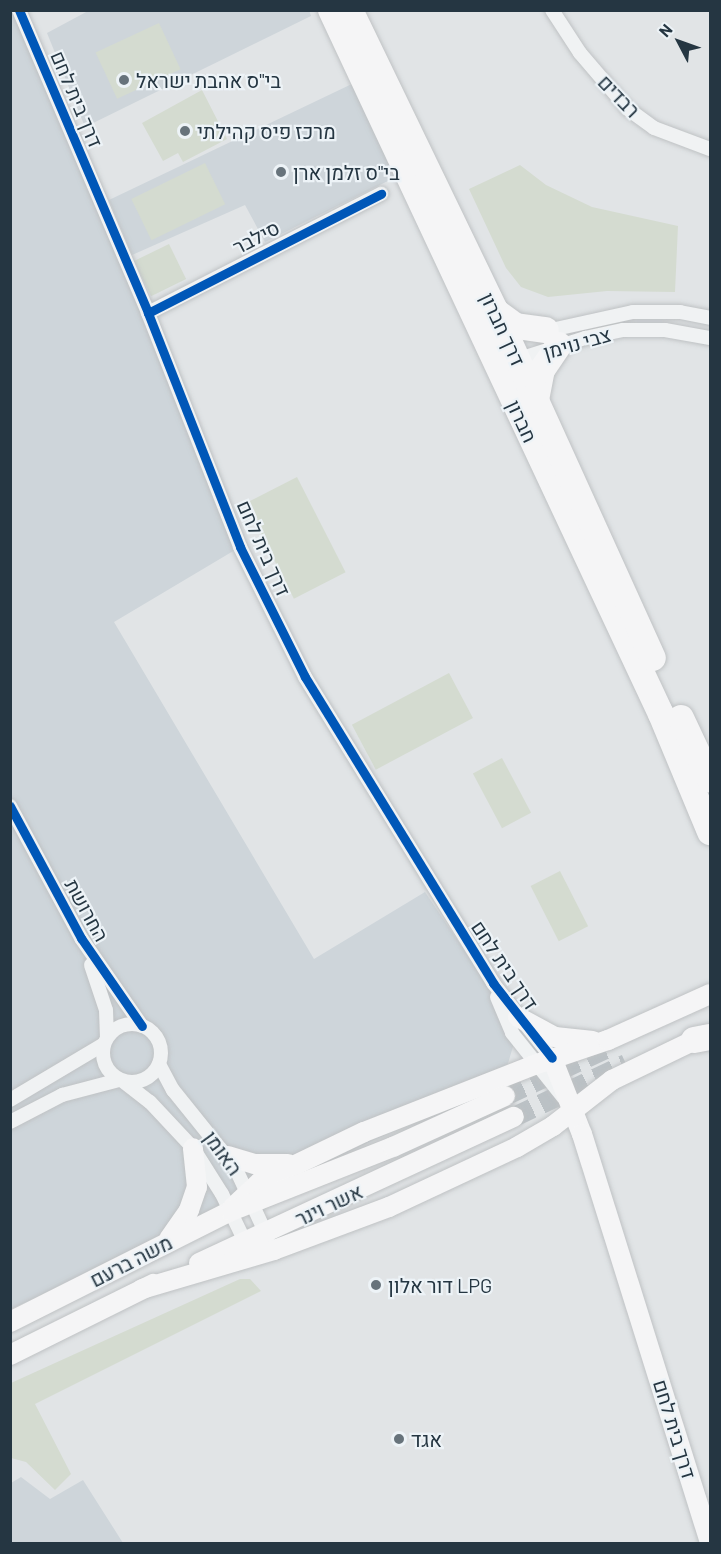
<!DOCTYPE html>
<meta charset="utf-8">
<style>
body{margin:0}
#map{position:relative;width:721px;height:1554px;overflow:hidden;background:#e1e4e6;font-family:Barlow,Heebo,sans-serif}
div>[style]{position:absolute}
.built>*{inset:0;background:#ced5da}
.green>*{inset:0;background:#d4dbd0;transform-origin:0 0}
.secondary-tunnel>*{height:20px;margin-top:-10px;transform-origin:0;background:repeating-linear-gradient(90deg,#bbc1c5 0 20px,transparent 0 30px)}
.roads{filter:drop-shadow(0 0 2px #bfc2c4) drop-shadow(0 0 2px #bfc2c4)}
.street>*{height:14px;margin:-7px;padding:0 7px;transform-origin:7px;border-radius:7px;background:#f0f2f3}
.street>.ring{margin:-7px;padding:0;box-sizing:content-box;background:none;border:14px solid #f0f2f3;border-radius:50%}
.secondary>*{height:20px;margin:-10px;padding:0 10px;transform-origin:10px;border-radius:10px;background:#f5f5f6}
.highway>*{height:26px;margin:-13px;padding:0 13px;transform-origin:13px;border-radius:13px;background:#f5f5f6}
.cycleway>*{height:9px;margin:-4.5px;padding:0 4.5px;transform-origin:4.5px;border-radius:4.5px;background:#0057b8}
.dots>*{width:16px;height:16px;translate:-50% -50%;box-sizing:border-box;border:3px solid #edf3f7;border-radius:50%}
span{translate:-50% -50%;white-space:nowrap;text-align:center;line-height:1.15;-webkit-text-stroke:4.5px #edf3f7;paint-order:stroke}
.poi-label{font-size:20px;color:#253642}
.left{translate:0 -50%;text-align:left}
.street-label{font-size:20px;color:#253642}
.frame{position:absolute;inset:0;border:12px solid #253642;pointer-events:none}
.north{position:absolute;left:649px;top:12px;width:60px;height:60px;-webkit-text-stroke:4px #edf3f7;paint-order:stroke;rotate:311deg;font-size:16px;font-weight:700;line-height:24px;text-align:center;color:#253642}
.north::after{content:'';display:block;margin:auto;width:21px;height:27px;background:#253642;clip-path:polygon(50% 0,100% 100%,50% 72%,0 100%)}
</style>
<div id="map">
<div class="built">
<div style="clip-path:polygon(309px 10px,311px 16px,85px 127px,47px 33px,88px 11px)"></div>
<div style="clip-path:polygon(10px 11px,19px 11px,240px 547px,114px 622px,314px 959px,425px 892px,518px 1030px,503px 1080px,11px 1309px)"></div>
<div style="clip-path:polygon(356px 82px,400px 175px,265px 242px,245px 205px,132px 255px,109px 200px)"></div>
<div style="clip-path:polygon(21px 1477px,50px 1499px,83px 1480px,123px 1543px,11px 1543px,11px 1483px)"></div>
</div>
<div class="green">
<div style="left:159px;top:23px;width:51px;height:70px;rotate:65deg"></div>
<div style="clip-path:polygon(202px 90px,227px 139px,183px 162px,178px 153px,163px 161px,142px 123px)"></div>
<div style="left:205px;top:163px;width:46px;height:82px;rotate:64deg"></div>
<div style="clip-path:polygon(520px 165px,546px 185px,592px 207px,678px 226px,675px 292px,607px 291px,548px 297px,521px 287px,506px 268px,469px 189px)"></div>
<div style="left:169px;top:244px;width:39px;height:39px;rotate:64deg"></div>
<div style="left:297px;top:477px;width:107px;height:58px;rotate:63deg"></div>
<div style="left:449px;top:673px;width:51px;height:110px;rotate:62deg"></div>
<div style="left:502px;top:758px;width:62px;height:33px;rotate:62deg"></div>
<div style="left:560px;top:871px;width:62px;height:33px;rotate:63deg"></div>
<div style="clip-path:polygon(240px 1279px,250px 1279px,261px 1291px,35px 1404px,71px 1474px,55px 1490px,26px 1462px,11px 1458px,11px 1383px)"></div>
</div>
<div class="secondary-tunnel">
<div style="left:505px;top:1096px;width:116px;rotate:-25deg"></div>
<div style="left:514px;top:1117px;width:124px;rotate:-25.3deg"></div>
</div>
<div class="roads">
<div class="street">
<div style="left:19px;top:10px;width:329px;rotate:66.9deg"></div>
<div style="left:148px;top:313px;width:251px;rotate:68.5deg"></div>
<div style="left:240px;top:547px;width:145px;rotate:63.4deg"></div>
<div style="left:305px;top:677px;width:359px;rotate:58.4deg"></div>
<div style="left:493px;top:983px;width:95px;rotate:51.8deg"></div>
<div style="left:552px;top:10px;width:51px;rotate:56.9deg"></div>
<div style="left:580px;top:53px;width:74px;rotate:49.4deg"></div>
<div style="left:628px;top:109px;width:32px;rotate:36deg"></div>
<div style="left:654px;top:128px;width:60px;rotate:20.6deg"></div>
<div style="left:148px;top:313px;width:262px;rotate:-27.1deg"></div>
<div style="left:542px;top:332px;width:93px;rotate:-12.4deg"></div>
<div style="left:633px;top:312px;width:47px"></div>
<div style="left:680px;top:312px;width:31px;rotate:11deg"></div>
<div style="left:513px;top:361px;width:76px;rotate:-17.7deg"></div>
<div style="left:585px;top:338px;width:39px;rotate:-12deg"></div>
<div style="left:623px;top:330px;width:42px"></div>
<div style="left:665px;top:330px;width:46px;rotate:10.1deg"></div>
<div style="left:10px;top:806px;width:150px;rotate:61.7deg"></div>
<div style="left:81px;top:938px;width:107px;rotate:55.3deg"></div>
<div style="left:91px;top:965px;width:47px;rotate:71.6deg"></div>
<div style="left:106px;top:1010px;width:27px;rotate:88deg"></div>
<div style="left:497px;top:997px;width:39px;rotate:67deg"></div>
<div style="left:512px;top:1033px;width:82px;rotate:51.4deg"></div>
<div class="ring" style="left:103px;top:1024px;width:44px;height:44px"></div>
<div style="left:159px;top:1064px;width:30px;rotate:62deg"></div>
<div style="left:173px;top:1090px;width:99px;rotate:51.2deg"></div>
<div style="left:235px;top:1167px;width:78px;rotate:65.1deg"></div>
<div style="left:124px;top:1082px;width:33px;rotate:38deg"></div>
<div style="left:150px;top:1102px;width:63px;rotate:46.9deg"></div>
<div style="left:193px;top:1148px;width:54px;rotate:57.8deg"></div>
<div style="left:222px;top:1194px;width:60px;rotate:64.3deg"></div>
<div style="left:10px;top:1100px;width:109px;rotate:-30.8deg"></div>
<div style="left:10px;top:1122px;width:59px;rotate:-27.4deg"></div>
<div style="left:62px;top:1095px;width:59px;rotate:-14.7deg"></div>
</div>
<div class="secondary">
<div style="left:518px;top:1017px;width:42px;rotate:28.4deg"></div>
<div style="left:555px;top:1037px;width:38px;rotate:6deg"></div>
<div style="left:552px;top:1058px;width:82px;rotate:68.5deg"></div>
<div style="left:582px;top:1134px;width:428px;rotate:72.6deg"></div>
<div style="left:228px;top:1156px;width:28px;rotate:17deg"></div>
<div style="left:255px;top:1164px;width:33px"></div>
<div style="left:232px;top:1208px;width:38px;rotate:-43deg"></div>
<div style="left:260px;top:1182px;width:115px;rotate:-25.7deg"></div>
<div style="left:364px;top:1132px;width:183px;rotate:-21.5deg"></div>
<div style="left:534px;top:1065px;width:78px;rotate:-18.7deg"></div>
<div style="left:608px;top:1040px;width:112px;rotate:-24.3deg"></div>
<div style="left:169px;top:1239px;width:35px;rotate:-55deg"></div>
<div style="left:189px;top:1210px;width:24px;rotate:-71deg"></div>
<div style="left:197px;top:1187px;width:39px;rotate:-96deg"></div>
<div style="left:199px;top:1263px;width:347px;rotate:-24.9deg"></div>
<div style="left:142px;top:1289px;width:138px;rotate:-16.5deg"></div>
<div style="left:274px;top:1250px;width:123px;rotate:-20.5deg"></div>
<div style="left:389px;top:1207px;width:141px;rotate:-25.1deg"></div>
<div style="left:517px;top:1147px;width:42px;rotate:-30.3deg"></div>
<div style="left:553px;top:1126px;width:75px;rotate:-37.9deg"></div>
<div style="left:612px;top:1080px;width:103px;rotate:-25.8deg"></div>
<div style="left:10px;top:1322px;width:247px;rotate:-26.7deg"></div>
<div style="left:231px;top:1211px;width:174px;rotate:-21.6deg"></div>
<div style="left:393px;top:1147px;width:123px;rotate:-24.5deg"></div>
<div style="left:10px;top:1355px;width:160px;rotate:-26.4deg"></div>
</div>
<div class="highway">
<div style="left:331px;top:10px;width:778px;rotate:64.89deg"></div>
<div style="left:661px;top:714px;width:128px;rotate:67.4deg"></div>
<div style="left:350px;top:10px;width:333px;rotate:64.2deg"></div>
<div style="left:495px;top:310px;width:382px;rotate:65.6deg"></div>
<div style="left:495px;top:311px;width:26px;rotate:36deg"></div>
<div style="left:516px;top:326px;width:30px;rotate:8deg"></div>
<div style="left:536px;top:400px;width:31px;rotate:-79deg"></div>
<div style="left:542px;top:370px;width:30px;rotate:-56deg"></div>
<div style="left:681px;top:718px;width:68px;rotate:64.9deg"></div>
<div style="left:694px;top:1040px;width:16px;rotate:-11deg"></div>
</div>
</div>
<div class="cycleway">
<div style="left:19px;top:10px;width:329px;rotate:66.9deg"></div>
<div style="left:148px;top:313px;width:251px;rotate:68.5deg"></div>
<div style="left:240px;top:547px;width:145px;rotate:63.4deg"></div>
<div style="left:305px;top:677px;width:359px;rotate:58.4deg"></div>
<div style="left:493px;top:983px;width:95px;rotate:51.8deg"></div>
<div style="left:148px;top:313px;width:262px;rotate:-27.1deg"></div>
<div style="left:10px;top:806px;width:150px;rotate:61.7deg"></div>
<div style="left:81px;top:938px;width:107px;rotate:55.3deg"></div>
</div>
<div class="dots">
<div style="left:124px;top:80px;background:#67737b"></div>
<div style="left:185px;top:131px;background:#67737b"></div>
<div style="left:281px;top:172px;background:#67737b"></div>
<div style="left:376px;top:1285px;background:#67737b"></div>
<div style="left:399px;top:1439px;background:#67737b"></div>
</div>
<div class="poi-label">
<span class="left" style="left:136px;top:80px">בי"ס אהבת ישראל</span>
<span class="left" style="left:197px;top:131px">מרכז פיס קהילתי</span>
<span class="left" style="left:293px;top:172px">בי"ס זלמן ארן</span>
<span class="left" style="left:388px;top:1285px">דור אלון LPG</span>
<span class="left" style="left:411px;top:1439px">אגד</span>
</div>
<div class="street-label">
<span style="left:619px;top:96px;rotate:46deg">רבדים</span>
<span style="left:77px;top:99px;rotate:67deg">דרך בית לחם</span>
<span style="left:256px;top:237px;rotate:-27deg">סילבר</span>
<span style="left:503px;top:329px;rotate:65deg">דרך חברון</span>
<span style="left:577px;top:343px;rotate:-16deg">צבי נוימן</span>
<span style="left:522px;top:421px;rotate:65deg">חברון</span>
<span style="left:264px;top:548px;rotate:66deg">דרך בית לחם</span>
<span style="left:87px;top:910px;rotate:61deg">החרושת</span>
<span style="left:505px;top:965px;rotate:56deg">דרך בית לחם</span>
<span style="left:223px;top:1153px;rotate:54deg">האומן</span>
<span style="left:329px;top:1205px;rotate:-25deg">אשר וינר</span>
<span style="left:131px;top:1261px;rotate:-27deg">משה ברעם</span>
<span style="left:675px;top:1429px;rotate:73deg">דרך בית לחם</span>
</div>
<div class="frame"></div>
<div class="north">N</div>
</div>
